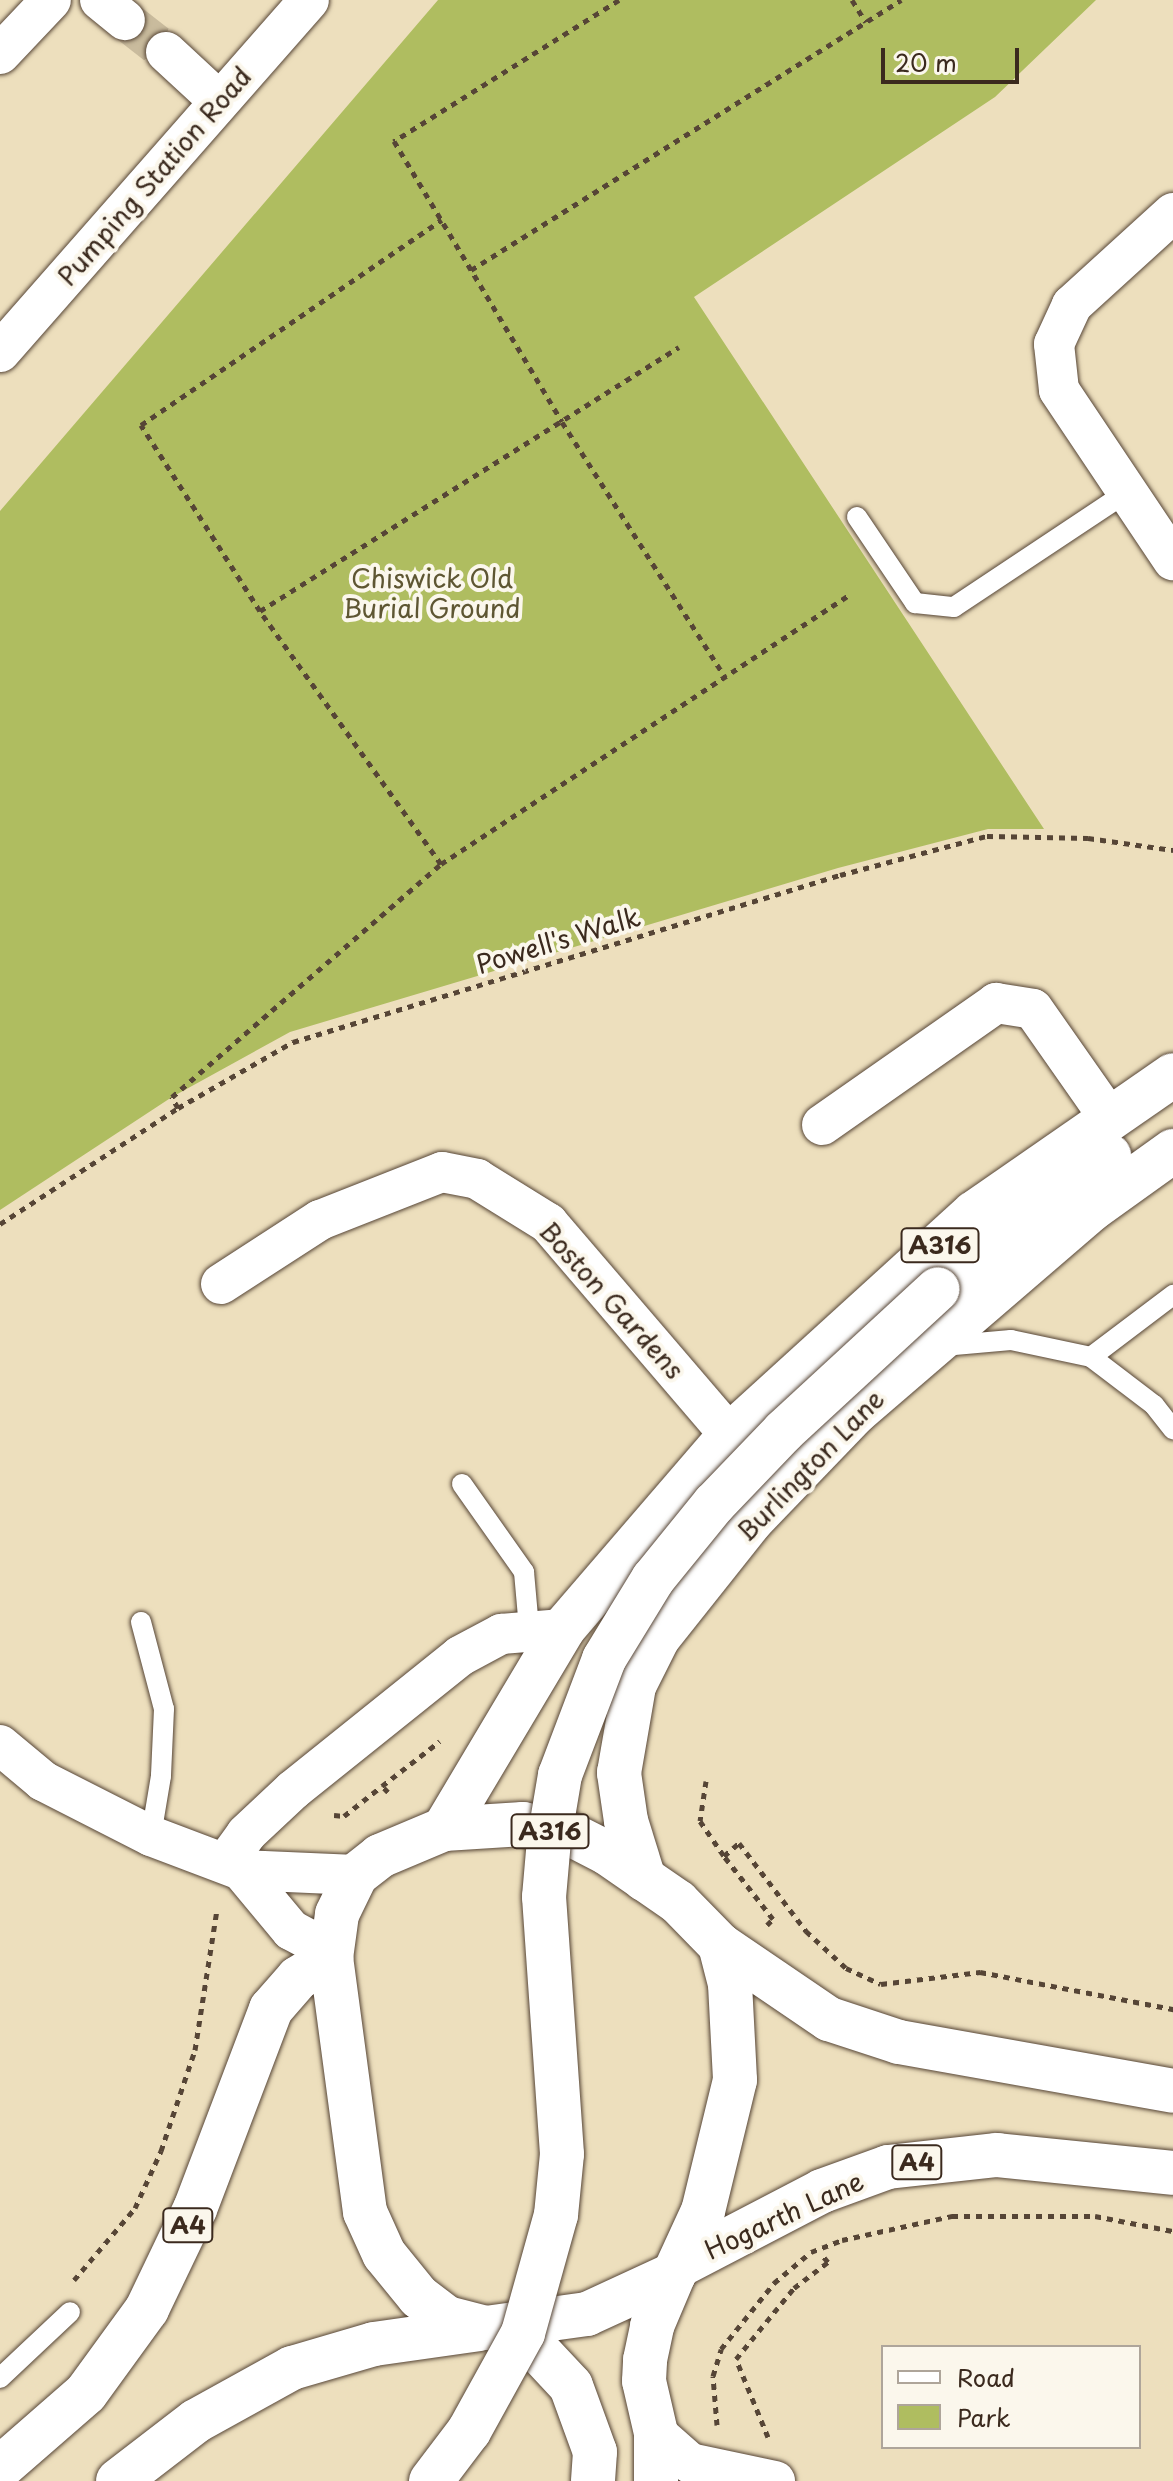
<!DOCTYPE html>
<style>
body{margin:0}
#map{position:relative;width:1173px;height:2481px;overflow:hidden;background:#eddfbd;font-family:"Playpen Sans",sans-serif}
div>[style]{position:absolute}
.green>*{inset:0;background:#afbd60}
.minor-tunnel>*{height:40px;margin-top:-20px;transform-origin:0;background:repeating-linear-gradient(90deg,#c9bb9d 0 40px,transparent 0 60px)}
.path>*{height:5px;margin-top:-2.5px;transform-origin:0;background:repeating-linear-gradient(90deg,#564536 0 6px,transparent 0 12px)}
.roads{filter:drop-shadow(0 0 2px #564536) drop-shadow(0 0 2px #564536)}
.service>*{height:20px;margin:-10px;padding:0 10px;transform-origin:10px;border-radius:10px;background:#fff}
.minor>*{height:40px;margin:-20px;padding:0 20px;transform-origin:20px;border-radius:20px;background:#fff}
.primary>*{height:44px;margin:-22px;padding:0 22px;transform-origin:22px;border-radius:22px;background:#fff}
.trunk>*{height:44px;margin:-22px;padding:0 22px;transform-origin:22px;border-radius:22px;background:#fff}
.bridges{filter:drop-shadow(0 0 2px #564536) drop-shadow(0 0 2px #564536)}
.trunk-bridge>*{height:44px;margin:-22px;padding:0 22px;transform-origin:22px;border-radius:22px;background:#fff}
span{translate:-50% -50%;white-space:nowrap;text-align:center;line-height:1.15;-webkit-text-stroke:8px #fbf7ec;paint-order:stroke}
.shield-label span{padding:2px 6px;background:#fbf7ec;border:2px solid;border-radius:6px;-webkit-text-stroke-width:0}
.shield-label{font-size:24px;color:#3b2a1e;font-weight:700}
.street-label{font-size:26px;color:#3b2a1e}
.park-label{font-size:26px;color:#5e5632}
.legend{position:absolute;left:881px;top:2345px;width:260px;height:104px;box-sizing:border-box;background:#fbf7ec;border:2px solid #aea59a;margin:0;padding:10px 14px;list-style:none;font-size:24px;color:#3b2a1e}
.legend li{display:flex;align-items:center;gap:16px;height:40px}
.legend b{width:40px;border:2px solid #aea59a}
.scale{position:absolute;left:881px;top:48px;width:138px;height:36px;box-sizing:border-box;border:4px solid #3b2a1e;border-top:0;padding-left:10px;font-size:24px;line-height:28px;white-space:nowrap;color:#3b2a1e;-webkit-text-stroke:6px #fbf7ec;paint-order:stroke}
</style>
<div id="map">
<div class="green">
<div style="clip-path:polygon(438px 0,1096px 0,995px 97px,694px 297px,1044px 829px,988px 829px,838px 868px,290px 1032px,172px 1097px,0 1210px,0 511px)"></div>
</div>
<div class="minor-tunnel">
<div style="left:125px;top:20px;width:52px;rotate:38deg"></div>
</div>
<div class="path">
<div style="left:619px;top:0;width:266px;rotate:147.9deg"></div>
<div style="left:394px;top:141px;width:327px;rotate:59.1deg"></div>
<div style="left:562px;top:422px;width:303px;rotate:57.4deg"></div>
<div style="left:852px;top:0;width:26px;rotate:58deg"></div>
<div style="left:471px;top:270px;width:508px;rotate:-32.12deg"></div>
<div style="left:260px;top:611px;width:221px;rotate:-122.6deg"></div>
<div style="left:141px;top:425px;width:364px;rotate:-34.3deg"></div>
<div style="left:441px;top:864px;width:311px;rotate:-125.6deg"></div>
<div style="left:260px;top:611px;width:495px;rotate:-32.2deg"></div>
<div style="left:178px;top:1108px;width:13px;rotate:-119deg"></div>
<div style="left:172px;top:1097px;width:356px;rotate:-40.9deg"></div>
<div style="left:441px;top:864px;width:489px;rotate:-33.4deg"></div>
<div style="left:0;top:1224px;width:212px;rotate:-33.1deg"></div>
<div style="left:178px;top:1108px;width:133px;rotate:-29.9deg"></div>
<div style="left:293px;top:1042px;width:572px;rotate:-16.98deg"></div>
<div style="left:840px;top:875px;width:152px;rotate:-14.9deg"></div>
<div style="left:987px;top:836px;width:101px;rotate:1.1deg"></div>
<div style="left:1088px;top:838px;width:86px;rotate:8deg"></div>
<div style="left:706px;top:1781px;width:40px;rotate:98.5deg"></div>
<div style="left:700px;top:1821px;width:42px;rotate:55.6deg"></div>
<div style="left:388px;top:1792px;width:8px;rotate:-135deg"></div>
<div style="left:382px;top:1786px;width:73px;rotate:-37.8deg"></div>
<div style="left:334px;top:1815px;width:10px;rotate:6deg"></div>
<div style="left:344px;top:1816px;width:48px;rotate:-38.3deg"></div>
<div style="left:767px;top:1925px;width:8px;rotate:-45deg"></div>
<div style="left:773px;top:1919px;width:80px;rotate:-127.9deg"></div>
<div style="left:724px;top:1856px;width:20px;rotate:-41deg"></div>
<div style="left:739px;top:1843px;width:111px;rotate:52.7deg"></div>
<div style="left:806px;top:1931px;width:54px;rotate:42.8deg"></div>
<div style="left:846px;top:1968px;width:38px;rotate:25deg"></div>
<div style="left:881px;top:1984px;width:100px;rotate:-6.9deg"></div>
<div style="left:980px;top:1972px;width:197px;rotate:10.9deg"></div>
<div style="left:74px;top:2280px;width:94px;rotate:-49.7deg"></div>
<div style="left:135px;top:2208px;width:63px;rotate:-65.5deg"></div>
<div style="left:161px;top:2151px;width:107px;rotate:-71.4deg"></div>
<div style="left:195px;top:2050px;width:142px;rotate:-81.1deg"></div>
<div style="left:717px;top:2425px;width:49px;rotate:-94.7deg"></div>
<div style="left:713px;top:2376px;width:28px;rotate:-73deg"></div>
<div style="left:721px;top:2349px;width:85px;rotate:-51.2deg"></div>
<div style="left:774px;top:2283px;width:48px;rotate:-40deg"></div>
<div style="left:811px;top:2252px;width:33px;rotate:-21deg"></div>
<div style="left:842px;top:2240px;width:113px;rotate:-12.3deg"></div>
<div style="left:952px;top:2216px;width:143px"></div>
<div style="left:1095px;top:2216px;width:79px;rotate:10.9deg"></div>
<div style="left:768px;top:2437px;width:84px;rotate:-112.3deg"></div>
<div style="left:736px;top:2359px;width:92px;rotate:-50.8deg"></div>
<div style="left:794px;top:2288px;width:43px;rotate:-37.4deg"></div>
<div style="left:828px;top:2262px;width:8px;rotate:-130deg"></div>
</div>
<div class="roads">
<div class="service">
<div style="left:857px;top:517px;width:104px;rotate:56deg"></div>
<div style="left:915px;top:603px;width:39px;rotate:6deg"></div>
<div style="left:954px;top:607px;width:208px;rotate:-33.6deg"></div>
<div style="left:943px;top:1346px;width:68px;rotate:-5deg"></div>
<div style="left:1011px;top:1340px;width:82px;rotate:12deg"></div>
<div style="left:1091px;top:1357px;width:79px;rotate:37.3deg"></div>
<div style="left:1154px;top:1405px;width:31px;rotate:52deg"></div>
<div style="left:1091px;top:1357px;width:103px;rotate:-37.1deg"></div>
<div style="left:462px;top:1484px;width:108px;rotate:54.8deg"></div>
<div style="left:524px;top:1572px;width:56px;rotate:84.9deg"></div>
<div style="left:141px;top:1622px;width:90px;rotate:75.2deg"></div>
<div style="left:164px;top:1709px;width:67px;rotate:92.6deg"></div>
<div style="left:161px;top:1776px;width:61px;rotate:99.5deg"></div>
<div style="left:0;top:2378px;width:96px;rotate:-43.3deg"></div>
</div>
<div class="minor">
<div style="left:100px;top:0;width:32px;rotate:39deg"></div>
<div style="left:166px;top:52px;width:72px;rotate:42.8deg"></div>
<div style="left:0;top:54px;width:74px;rotate:-46.6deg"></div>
<div style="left:1173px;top:213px;width:137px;rotate:137.7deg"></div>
<div style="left:1072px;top:305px;width:43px;rotate:114.8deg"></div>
<div style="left:1054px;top:344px;width:46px;rotate:83.8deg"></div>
<div style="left:1059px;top:390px;width:205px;rotate:56.2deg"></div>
<div style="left:0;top:352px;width:468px;rotate:-48.7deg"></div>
<div style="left:822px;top:1125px;width:213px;rotate:-35deg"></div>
<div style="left:996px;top:1003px;width:37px;rotate:9deg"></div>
<div style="left:1033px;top:1009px;width:134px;rotate:55deg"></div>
<div style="left:221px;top:1284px;width:118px;rotate:-32.9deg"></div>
<div style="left:320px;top:1220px;width:131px;rotate:-21.5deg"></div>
<div style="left:442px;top:1172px;width:36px;rotate:11deg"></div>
<div style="left:477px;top:1179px;width:84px;rotate:31.8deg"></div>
<div style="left:548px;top:1223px;width:279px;rotate:49.4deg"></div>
<div style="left:0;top:1745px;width:56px;rotate:39.9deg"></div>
<div style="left:43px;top:1781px;width:121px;rotate:27deg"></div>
<div style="left:151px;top:1836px;width:96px;rotate:20.7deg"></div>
<div style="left:241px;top:1870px;width:78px;rotate:50.2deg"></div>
<div style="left:291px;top:1930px;width:47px;rotate:28.2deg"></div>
<div style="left:226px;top:1862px;width:34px;rotate:-54deg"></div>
<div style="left:246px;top:1834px;width:64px;rotate:-43.1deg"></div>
<div style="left:293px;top:1790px;width:214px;rotate:-38.7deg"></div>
<div style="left:460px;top:1656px;width:47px;rotate:-28.2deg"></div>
<div style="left:501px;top:1634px;width:62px;rotate:-4.6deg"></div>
<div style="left:241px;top:1870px;width:115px;rotate:2.5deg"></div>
<div style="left:656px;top:2433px;width:45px;rotate:41.4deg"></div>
<div style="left:690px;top:2463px;width:87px;rotate:12deg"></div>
</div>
<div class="primary">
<div style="left:514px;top:2325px;width:83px;rotate:46.9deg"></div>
<div style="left:571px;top:2386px;width:70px;rotate:70deg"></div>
<div style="left:595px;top:2452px;width:29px;rotate:94deg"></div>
<div style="left:656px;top:2481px;width:48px;rotate:-90deg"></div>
<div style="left:656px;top:2433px;width:53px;rotate:-103deg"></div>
<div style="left:644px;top:2381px;width:21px;rotate:-87deg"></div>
<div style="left:645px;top:2360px;width:35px;rotate:-78deg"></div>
<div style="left:652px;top:2326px;width:56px;rotate:-67.1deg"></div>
</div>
<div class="trunk">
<div style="left:938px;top:1289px;width:217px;rotate:-37.9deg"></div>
<div style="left:444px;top:1829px;width:233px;rotate:-59.2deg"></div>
<div style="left:563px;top:1629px;width:256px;rotate:-49.3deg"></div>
<div style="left:730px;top:1435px;width:330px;rotate:-42.3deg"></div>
<div style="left:974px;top:1213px;width:242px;rotate:-34.7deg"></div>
<div style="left:644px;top:1879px;width:61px;rotate:-107.2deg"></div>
<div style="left:626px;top:1821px;width:49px;rotate:-98.3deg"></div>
<div style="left:619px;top:1773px;width:88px;rotate:-80.2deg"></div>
<div style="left:634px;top:1686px;width:54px;rotate:-63.4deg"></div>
<div style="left:658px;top:1638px;width:149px;rotate:-51.5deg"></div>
<div style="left:751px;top:1521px;width:151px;rotate:-46.1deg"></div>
<div style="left:856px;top:1412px;width:311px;rotate:-40.7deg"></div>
<div style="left:1092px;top:1209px;width:100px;rotate:-35.6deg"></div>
<div style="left:720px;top:1945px;width:40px;rotate:75.6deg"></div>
<div style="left:730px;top:1984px;width:96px;rotate:87deg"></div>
<div style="left:735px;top:2080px;width:135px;rotate:103.7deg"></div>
<div style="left:703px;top:2211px;width:69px;rotate:114.7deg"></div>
<div style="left:674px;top:2274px;width:96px;rotate:155.3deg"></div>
<div style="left:587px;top:2314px;width:102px;rotate:172.1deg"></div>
<div style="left:486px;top:2328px;width:40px;rotate:-165.6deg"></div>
<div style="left:447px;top:2318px;width:35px;rotate:-143deg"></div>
<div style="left:419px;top:2297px;width:55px;rotate:-129.1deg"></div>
<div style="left:384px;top:2254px;width:46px;rotate:-114.3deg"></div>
<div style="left:365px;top:2212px;width:256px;rotate:-97.6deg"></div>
<div style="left:331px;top:1958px;width:44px;rotate:-82.2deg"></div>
<div style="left:337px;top:1914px;width:43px;rotate:-64deg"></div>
<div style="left:356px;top:1875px;width:31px;rotate:-38deg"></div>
<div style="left:380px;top:1856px;width:69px;rotate:-22.9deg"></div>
<div style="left:444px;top:1829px;width:79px;rotate:-3.6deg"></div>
<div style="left:523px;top:1824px;width:52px;rotate:13.2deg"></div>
<div style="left:574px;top:1836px;width:37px;rotate:27deg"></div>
<div style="left:607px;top:1853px;width:86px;rotate:34.6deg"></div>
<div style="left:678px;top:1902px;width:60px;rotate:45.7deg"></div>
<div style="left:720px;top:1945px;width:132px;rotate:34.2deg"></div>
<div style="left:829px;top:2019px;width:74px;rotate:18.2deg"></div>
<div style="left:899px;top:2042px;width:278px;rotate:10.1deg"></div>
<div style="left:682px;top:2264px;width:158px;rotate:-27.5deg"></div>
<div style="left:822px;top:2191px;width:70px;rotate:-20deg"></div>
<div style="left:888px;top:2167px;width:110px;rotate:-6.3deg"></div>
<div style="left:997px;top:2155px;width:177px;rotate:5.8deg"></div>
<div style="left:0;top:2468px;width:114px;rotate:-41.1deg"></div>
<div style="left:86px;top:2393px;width:104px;rotate:-54deg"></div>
<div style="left:147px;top:2309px;width:111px;rotate:-64.4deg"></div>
<div style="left:195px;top:2209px;width:214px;rotate:-69.2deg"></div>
<div style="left:271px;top:2009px;width:41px;rotate:-48.9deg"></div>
<div style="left:298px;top:1978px;width:39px;rotate:-31deg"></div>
<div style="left:118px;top:2481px;width:98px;rotate:-37.6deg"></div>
<div style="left:196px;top:2421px;width:110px;rotate:-28.9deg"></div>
<div style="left:292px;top:2368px;width:85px;rotate:-16.3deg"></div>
<div style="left:374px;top:2344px;width:107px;rotate:-8.1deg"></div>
</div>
</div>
<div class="bridges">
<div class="trunk-bridge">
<div style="left:431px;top:2481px;width:63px;rotate:-52.8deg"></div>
<div style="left:469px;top:2431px;width:112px;rotate:-61.1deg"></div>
<div style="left:523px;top:2333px;width:123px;rotate:-74.4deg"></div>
<div style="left:556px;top:2215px;width:61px;rotate:-84.4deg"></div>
<div style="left:562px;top:2154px;width:258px;rotate:-94deg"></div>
<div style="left:544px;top:1897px;width:57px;rotate:-85deg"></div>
<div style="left:549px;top:1840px;width:66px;rotate:-80.4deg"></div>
<div style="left:560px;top:1775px;width:124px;rotate:-69.2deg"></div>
<div style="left:604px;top:1659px;width:94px;rotate:-58.5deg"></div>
<div style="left:653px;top:1579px;width:97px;rotate:-50.9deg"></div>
<div style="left:714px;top:1504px;width:101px;rotate:-46.2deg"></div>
<div style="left:784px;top:1431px;width:209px;rotate:-42.7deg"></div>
</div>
</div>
<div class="shield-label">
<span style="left:940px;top:1245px">A316</span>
<span style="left:550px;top:1831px">A316</span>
<span style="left:917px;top:2162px">A4</span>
<span style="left:188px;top:2225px">A4</span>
</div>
<div class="street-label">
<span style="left:154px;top:176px;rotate:-49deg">Pumping Station Road</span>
<span style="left:558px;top:940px;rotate:-17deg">Powell's Walk</span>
<span style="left:612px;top:1300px;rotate:48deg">Boston Gardens</span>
<span style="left:810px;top:1465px;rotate:-46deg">Burlington Lane</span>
<span style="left:784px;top:2215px;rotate:-25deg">Hogarth Lane</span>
</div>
<div class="park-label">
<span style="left:432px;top:593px">Chiswick Old<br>Burial Ground</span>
</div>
<ul class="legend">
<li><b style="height:10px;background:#fff"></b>Road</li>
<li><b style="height:22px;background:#afbd60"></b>Park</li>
</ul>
<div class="scale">20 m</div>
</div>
